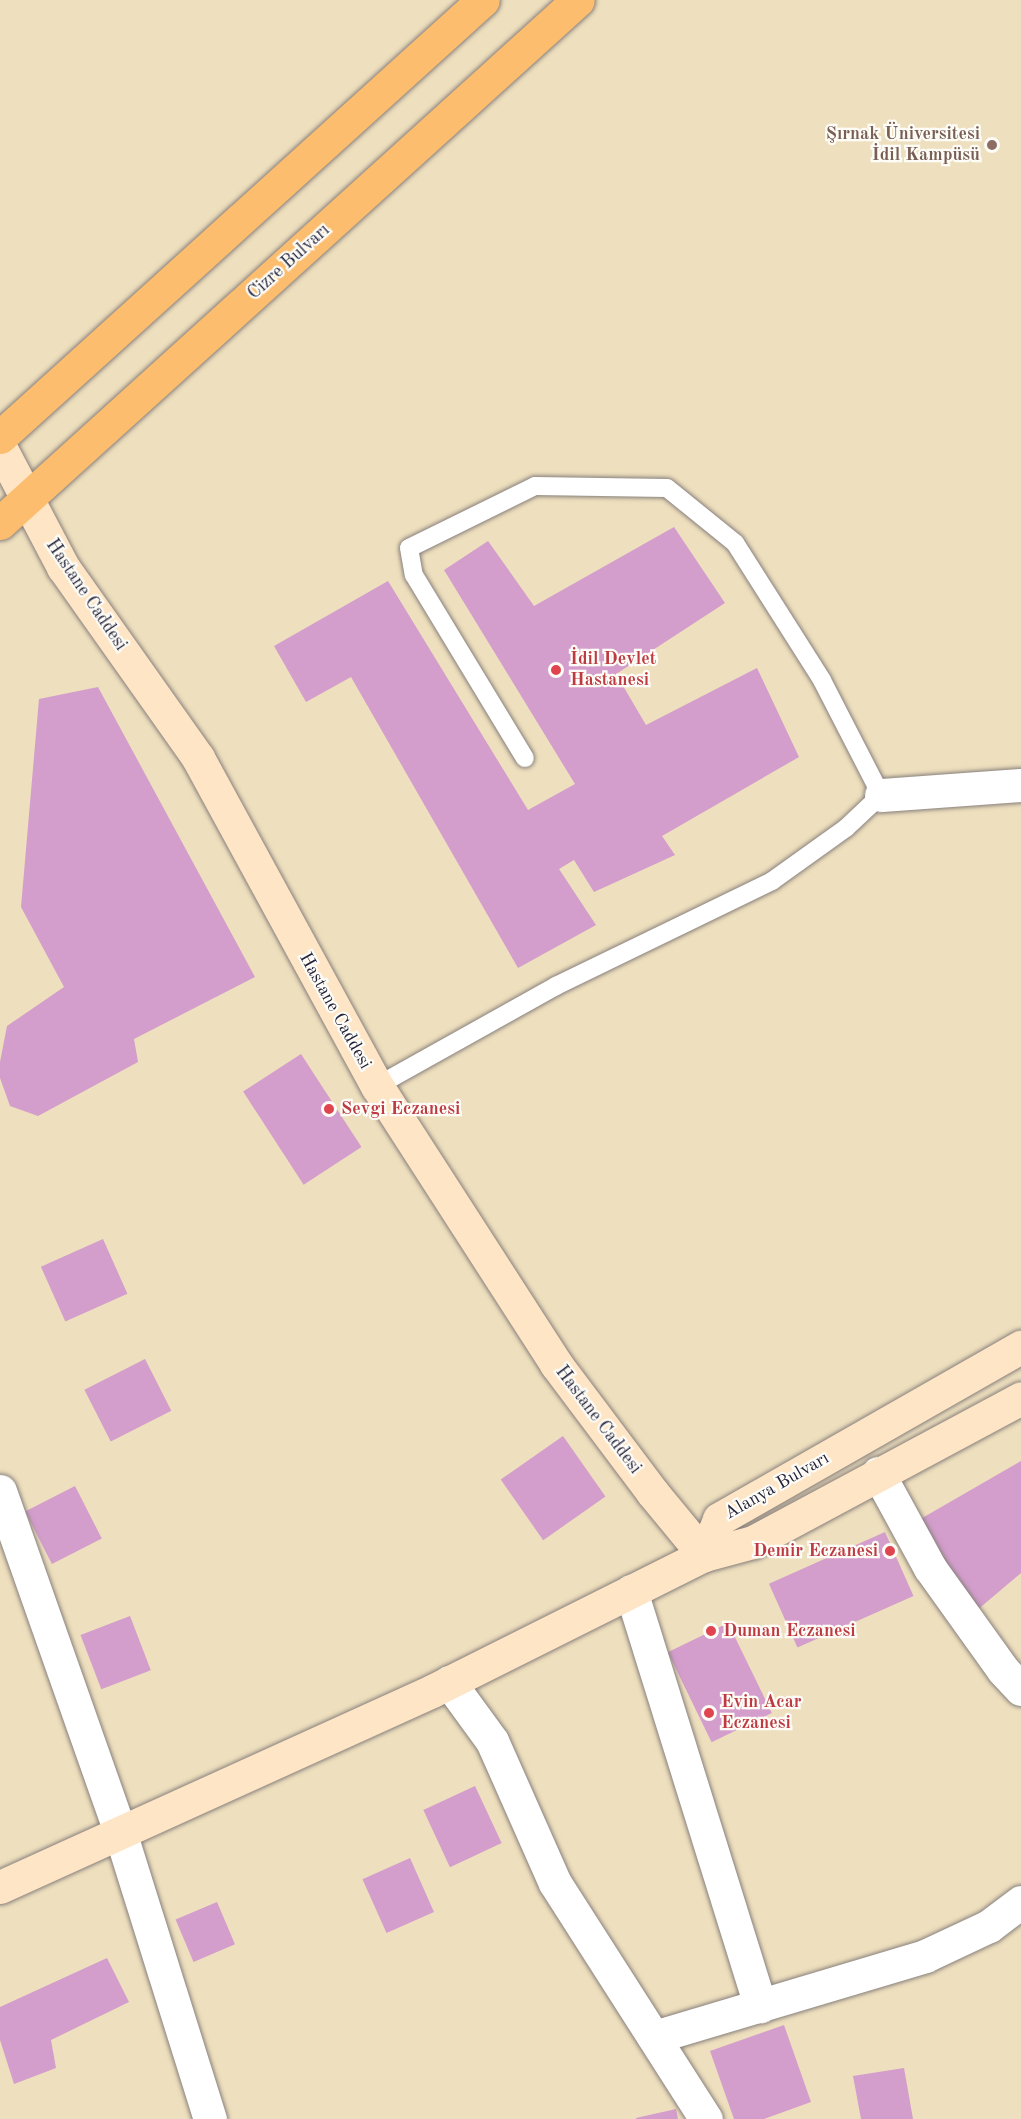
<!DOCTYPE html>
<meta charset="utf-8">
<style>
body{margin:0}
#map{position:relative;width:1021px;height:2119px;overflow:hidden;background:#eedfbe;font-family:"Old Standard TT",serif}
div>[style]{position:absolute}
.building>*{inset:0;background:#d39dcc;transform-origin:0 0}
.roads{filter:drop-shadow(0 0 2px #88807c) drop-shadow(0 0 2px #88807c)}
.lane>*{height:18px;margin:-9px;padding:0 9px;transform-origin:9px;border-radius:9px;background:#fff}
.street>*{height:33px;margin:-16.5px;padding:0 16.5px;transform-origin:16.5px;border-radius:16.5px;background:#fff}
.secondary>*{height:33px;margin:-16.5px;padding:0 16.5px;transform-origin:16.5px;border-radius:16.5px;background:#fee5c5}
.primary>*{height:33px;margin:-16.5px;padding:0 16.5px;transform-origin:16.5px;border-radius:16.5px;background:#fcbd6f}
.dots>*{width:16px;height:16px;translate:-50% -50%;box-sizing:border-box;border:3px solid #fdfcf7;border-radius:50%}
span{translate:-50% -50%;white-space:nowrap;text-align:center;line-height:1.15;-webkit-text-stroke:4.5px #fdfcf7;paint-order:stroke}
.education-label{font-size:18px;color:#785e54;font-weight:700}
.right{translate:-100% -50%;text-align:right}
.street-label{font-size:18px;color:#22223b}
.health-label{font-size:18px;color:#be3a42;font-weight:700}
.left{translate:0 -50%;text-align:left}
</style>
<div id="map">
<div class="building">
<div style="clip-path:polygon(674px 527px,725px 603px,616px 674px,646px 725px,757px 668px,799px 757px,662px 836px,675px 855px,594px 892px,574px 860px,559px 869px,596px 925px,518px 968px,351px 677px,306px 702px,274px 646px,388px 581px,528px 810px,575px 784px,444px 570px,488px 541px,534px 606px)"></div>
<div style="clip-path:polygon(98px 687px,255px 977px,134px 1039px,138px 1062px,38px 1116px,10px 1106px,0 1078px,0 1062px,7px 1026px,64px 987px,21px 907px,39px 699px)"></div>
<div style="left:301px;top:1054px;width:111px;height:69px;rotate:57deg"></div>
<div style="left:103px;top:1239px;width:60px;height:68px;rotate:66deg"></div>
<div style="left:145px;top:1359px;width:58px;height:68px;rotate:63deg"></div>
<div style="left:563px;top:1436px;width:74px;height:76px;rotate:55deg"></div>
<div style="clip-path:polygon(1021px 1461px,1021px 1573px,976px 1611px,917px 1521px)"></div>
<div style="left:75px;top:1486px;width:59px;height:56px;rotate:63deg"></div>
<div style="left:885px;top:1532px;width:70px;height:127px;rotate:66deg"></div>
<div style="left:130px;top:1616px;width:58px;height:53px;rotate:69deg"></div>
<div style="left:728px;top:1623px;width:100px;height:67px;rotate:64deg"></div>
<div style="left:475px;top:1786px;width:63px;height:57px;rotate:65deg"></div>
<div style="left:410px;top:1858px;width:59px;height:52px;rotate:66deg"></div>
<div style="left:217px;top:1902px;width:46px;height:45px;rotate:67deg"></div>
<div style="clip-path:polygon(107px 1958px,129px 2002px,51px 2040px,56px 2068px,14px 2084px,0 2040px,0 2007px)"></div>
<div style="clip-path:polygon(784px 2025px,811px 2102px,764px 2119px,734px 2119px,710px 2051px)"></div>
<div style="clip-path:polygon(904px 2068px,913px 2119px,861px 2119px,853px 2076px)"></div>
<div style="clip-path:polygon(676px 2109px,678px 2119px,636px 2119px,636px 2118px)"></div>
</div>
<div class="roads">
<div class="lane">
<div style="left:377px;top:1086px;width:205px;rotate:-29.2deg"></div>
<div style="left:556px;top:986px;width:240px;rotate:-25.9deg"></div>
<div style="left:772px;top:881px;width:91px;rotate:-35.6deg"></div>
<div style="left:846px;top:828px;width:48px;rotate:-43.3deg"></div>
<div style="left:881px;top:795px;width:129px;rotate:-117.2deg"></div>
<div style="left:822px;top:680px;width:162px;rotate:-122.4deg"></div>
<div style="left:735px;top:543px;width:87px;rotate:-141deg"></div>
<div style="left:667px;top:488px;width:132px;rotate:-179.1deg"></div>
<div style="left:535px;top:486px;width:140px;rotate:153.8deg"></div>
<div style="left:409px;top:548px;width:27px;rotate:80deg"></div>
<div style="left:414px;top:575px;width:214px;rotate:58.8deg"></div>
</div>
<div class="street">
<div style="left:881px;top:795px;width:140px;rotate:-4.1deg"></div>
<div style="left:878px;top:1473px;width:108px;rotate:61.3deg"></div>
<div style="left:930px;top:1568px;width:125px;rotate:54.4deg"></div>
<div style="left:1003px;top:1670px;width:26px;rotate:47deg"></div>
<div style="left:0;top:1491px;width:361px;rotate:70.6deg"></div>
<div style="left:120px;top:1832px;width:301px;rotate:72.6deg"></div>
<div style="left:631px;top:1591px;width:435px;rotate:72.7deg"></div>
<div style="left:449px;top:1682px;width:73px;rotate:53.9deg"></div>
<div style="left:492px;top:1741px;width:155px;rotate:66.1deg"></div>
<div style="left:555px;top:1883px;width:280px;rotate:57.4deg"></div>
<div style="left:654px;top:2037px;width:283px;rotate:-16.6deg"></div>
<div style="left:925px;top:1956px;width:71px;rotate:-25.1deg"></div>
<div style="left:989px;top:1926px;width:40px;rotate:-37deg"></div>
</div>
<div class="secondary">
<div style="left:0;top:447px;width:136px;rotate:62.3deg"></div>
<div style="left:63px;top:567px;width:234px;rotate:54.7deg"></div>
<div style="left:198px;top:758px;width:374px;rotate:61.4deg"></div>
<div style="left:377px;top:1086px;width:331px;rotate:57.2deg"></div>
<div style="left:556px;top:1364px;width:160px;rotate:53.1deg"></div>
<div style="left:652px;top:1492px;width:82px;rotate:50.5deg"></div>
<div style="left:704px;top:1555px;width:39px;rotate:-67deg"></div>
<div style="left:719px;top:1519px;width:348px;rotate:-29.7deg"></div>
<div style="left:0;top:1887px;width:474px;rotate:-24.4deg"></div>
<div style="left:432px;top:1691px;width:304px;rotate:-26.6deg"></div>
<div style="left:704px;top:1555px;width:51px;rotate:-14.9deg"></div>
<div style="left:753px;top:1542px;width:304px;rotate:-28.2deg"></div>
</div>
<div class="primary">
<div style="left:0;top:437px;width:651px;rotate:-42.14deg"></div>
<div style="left:0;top:523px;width:779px;rotate:-42.14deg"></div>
</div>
</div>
<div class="dots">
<div style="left:992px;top:145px;background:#8d6e63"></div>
<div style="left:556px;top:670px;background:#e0444e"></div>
<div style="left:329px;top:1109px;background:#e0444e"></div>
<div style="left:890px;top:1551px;background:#e0444e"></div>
<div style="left:711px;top:1631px;background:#e0444e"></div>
<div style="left:709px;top:1713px;background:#e0444e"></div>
</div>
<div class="education-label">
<span class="right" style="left:980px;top:145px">Şırnak Üniversitesi<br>İdil Kampüsü</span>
</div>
<div class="street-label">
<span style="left:289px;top:262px;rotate:-42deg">Cizre Bulvarı</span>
<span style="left:86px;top:595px;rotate:56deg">Hastane Caddesi</span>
<span style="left:335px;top:1011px;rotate:61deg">Hastane Caddesi</span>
<span style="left:598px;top:1420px;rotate:53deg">Hastane Caddesi</span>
<span style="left:777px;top:1486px;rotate:-30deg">Alanya Bulvarı</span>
</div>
<div class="health-label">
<span class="left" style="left:570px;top:670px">İdil Devlet<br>Hastanesi</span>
<span class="left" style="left:341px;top:1109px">Sevgi Eczanesi</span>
<span class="right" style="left:878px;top:1551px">Demir Eczanesi</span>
<span class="left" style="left:723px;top:1631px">Duman Eczanesi</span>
<span class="left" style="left:721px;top:1713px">Evin Acar<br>Eczanesi</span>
</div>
</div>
